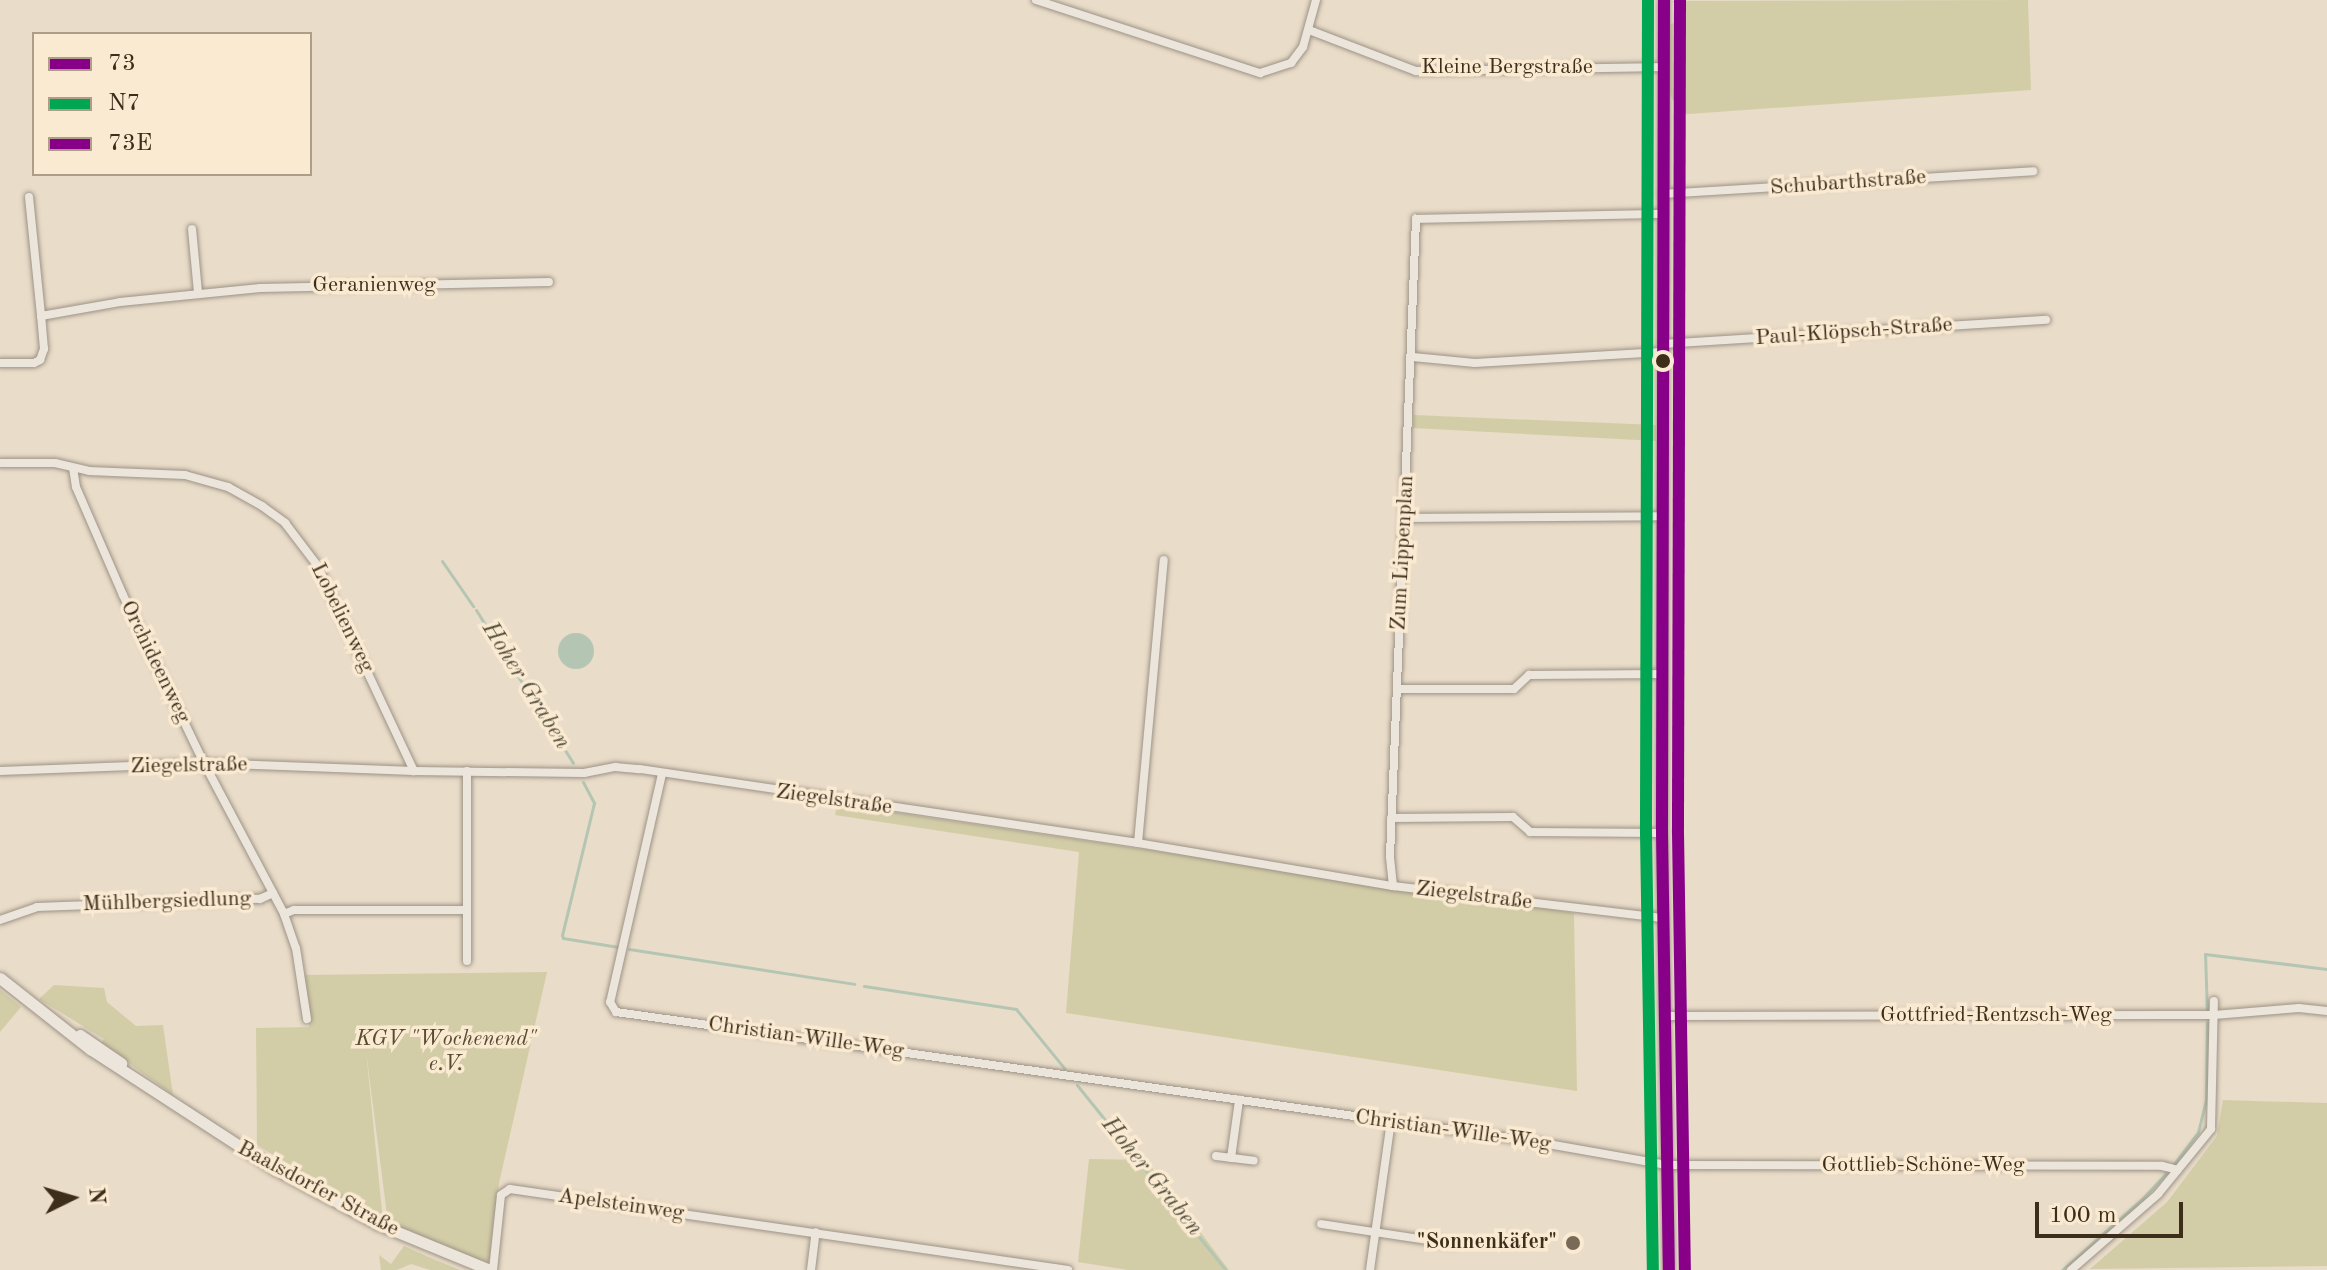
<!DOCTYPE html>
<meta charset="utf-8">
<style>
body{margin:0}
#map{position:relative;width:2327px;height:1270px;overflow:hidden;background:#e9dcc8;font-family:"Old Standard TT",serif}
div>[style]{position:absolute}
.green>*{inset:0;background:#d3cda7}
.water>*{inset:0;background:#b4c6b3}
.round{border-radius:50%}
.stream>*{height:3px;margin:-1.5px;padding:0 1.5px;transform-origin:1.5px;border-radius:1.5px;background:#b4c6b3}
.roads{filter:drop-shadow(0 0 2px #9d9386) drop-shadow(0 0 2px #9d9386)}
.minor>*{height:8px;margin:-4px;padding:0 4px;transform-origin:4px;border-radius:4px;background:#ece5dc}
.tertiary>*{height:10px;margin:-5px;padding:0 5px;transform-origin:5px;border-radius:5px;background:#ece5dc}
.secondary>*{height:11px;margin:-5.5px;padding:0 5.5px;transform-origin:5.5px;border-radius:5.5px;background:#ece5dc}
.bus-1>*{height:12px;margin:-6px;padding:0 6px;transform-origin:6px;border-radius:6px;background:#808}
.bus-2>*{height:12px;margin:-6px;padding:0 6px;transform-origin:6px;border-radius:6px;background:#00a651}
.bus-3>*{height:12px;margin:-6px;padding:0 6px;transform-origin:6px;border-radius:6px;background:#808}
.dots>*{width:22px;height:22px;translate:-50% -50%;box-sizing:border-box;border:4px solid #faead2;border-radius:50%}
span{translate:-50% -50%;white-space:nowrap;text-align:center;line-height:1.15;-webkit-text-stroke:7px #faead2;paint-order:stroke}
.street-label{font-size:22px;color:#3d2d1b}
.park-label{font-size:22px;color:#574b32;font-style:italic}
.poi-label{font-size:22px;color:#3d2d1b;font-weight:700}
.right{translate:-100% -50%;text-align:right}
.water-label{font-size:24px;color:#55513f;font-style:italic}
.legend{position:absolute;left:32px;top:32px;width:280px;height:144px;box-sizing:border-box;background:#faead2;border:2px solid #ae9e89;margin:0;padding:10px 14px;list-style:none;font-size:24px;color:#3d2d1b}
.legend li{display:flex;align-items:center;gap:16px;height:40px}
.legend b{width:40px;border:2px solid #ae9e89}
.north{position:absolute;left:32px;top:1158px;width:80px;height:80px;-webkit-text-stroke:6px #faead2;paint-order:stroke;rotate:85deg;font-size:22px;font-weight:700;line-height:32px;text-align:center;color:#3d2d1b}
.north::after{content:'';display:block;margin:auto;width:28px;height:36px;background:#3d2d1b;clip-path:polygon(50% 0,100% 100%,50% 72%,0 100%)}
.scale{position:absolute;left:2035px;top:1202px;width:148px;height:36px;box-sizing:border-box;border:4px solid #3d2d1b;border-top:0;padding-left:10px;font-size:24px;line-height:28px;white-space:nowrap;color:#3d2d1b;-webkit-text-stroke:6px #faead2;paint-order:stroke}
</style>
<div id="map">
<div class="green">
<div style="clip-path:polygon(2028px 0,2031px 90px,1674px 115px,1675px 104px,1669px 93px,1669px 24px,1676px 23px,1677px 4px,1671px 1px)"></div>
<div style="clip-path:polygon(1414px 415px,1656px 425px,1656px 441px,1413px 428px)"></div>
<div style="clip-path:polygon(837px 804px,1574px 913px,1577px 1091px,1066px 1013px,1079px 852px,835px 815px)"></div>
<div style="clip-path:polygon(547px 972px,499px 1183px,492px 1257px,486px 1263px,388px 1223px,366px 1051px,383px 1221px,257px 1145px,256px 1028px,309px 1027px,304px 975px)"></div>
<div style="clip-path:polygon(54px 985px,104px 988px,107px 1002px,136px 1026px,163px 1025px,173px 1095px,101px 1043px,104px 1039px,39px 999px)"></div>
<div style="clip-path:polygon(0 990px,21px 1007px,0 1032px)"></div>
<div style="clip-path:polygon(2223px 1100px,2327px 1103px,2327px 1266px,2090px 1269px,2167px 1202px,2217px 1136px)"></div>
<div style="clip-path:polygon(1089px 1159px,1146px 1160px,1229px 1270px,1128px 1270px,1078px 1262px)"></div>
<div style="clip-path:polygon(404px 1246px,433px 1259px,460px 1270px,430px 1270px,411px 1264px,397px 1270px,381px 1270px,379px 1255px,391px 1264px)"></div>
</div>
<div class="water">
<div class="round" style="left:558px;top:633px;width:36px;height:36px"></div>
</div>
<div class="stream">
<div style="left:442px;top:561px;width:55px;rotate:55.4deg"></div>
<div style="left:476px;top:610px;width:181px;rotate:57.6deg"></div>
<div style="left:583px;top:782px;width:24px;rotate:62deg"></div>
<div style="left:594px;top:803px;width:136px;rotate:103.6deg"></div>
<div style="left:562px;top:935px;width:3px;rotate:72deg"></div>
<div style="left:563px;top:938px;width:56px;rotate:9.3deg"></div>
<div style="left:629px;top:949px;width:228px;rotate:8.8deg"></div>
<div style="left:864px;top:986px;width:154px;rotate:8.6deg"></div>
<div style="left:1016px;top:1009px;width:77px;rotate:50.8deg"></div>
<div style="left:2207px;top:1013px;width:59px;rotate:-91.9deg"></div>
<div style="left:2205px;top:954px;width:123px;rotate:7deg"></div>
<div style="left:1077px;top:1085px;width:238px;rotate:51.2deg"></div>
<div style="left:2174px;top:1164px;width:40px;rotate:-53deg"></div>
<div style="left:2198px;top:1132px;width:32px;rotate:-76deg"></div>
<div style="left:2206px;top:1101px;width:78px;rotate:-89.3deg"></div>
<div style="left:2062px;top:1270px;width:107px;rotate:-41.6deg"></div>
<div style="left:2142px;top:1199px;width:35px;rotate:-47deg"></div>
</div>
<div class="roads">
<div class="minor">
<div style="left:1036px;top:0;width:236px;rotate:18.1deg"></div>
<div style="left:1260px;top:73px;width:33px;rotate:-18deg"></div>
<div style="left:1291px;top:63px;width:20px;rotate:-53deg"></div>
<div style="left:1303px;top:47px;width:49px;rotate:-74.5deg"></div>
<div style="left:1309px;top:30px;width:115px;rotate:21deg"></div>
<div style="left:1416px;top:71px;width:247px;rotate:-0.9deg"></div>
<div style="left:1662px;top:194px;width:372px;rotate:-3.5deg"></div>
<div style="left:29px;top:197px;width:120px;rotate:84.2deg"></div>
<div style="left:192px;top:229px;width:64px;rotate:84.6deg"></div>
<div style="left:1662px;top:344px;width:385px;rotate:-3.6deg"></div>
<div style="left:1413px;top:357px;width:62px;rotate:5.5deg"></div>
<div style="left:1475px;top:363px;width:187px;rotate:-3.4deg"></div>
<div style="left:0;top:363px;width:34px"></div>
<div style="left:34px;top:363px;width:7px;rotate:-27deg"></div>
<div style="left:40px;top:360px;width:12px;rotate:-70deg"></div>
<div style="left:44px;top:349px;width:33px;rotate:-95deg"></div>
<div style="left:41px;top:316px;width:80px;rotate:-10deg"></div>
<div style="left:120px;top:302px;width:141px;rotate:-5.7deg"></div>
<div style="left:260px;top:288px;width:289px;rotate:-1.2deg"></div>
<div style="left:0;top:463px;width:55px"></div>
<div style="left:55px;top:463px;width:35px;rotate:13deg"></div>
<div style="left:89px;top:471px;width:96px;rotate:2.4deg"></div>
<div style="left:185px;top:475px;width:45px;rotate:15.6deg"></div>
<div style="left:228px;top:487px;width:39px;rotate:29deg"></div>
<div style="left:262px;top:506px;width:29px;rotate:36deg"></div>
<div style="left:285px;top:523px;width:53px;rotate:52.7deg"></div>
<div style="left:317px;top:565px;width:228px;rotate:64.8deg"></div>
<div style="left:73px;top:468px;width:19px;rotate:81deg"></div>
<div style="left:76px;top:487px;width:118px;rotate:66.5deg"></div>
<div style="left:123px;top:595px;width:187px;rotate:64.3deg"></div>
<div style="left:204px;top:763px;width:147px;rotate:62deg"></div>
<div style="left:1404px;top:518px;width:258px;rotate:-0.4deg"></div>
<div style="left:1397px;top:689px;width:117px"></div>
<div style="left:1514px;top:689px;width:21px;rotate:-43deg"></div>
<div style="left:1529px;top:675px;width:133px;rotate:-0.4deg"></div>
<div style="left:0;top:771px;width:204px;rotate:-2.2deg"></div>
<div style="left:204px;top:763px;width:210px;rotate:2.2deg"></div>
<div style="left:414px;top:771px;width:170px;rotate:0.7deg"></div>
<div style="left:584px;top:773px;width:32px;rotate:-11deg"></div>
<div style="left:615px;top:767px;width:25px;rotate:5deg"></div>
<div style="left:640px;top:769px;width:503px;rotate:8.45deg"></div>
<div style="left:1138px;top:843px;width:259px;rotate:9.6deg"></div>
<div style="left:1393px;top:886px;width:271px;rotate:6.8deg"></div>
<div style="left:662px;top:774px;width:234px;rotate:102.8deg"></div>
<div style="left:610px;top:1002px;width:12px;rotate:59deg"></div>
<div style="left:616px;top:1012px;width:924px;rotate:8.02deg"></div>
<div style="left:1531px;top:1141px;width:138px;rotate:10deg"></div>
<div style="left:1667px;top:1165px;width:495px;rotate:0.1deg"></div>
<div style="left:2162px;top:1166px;width:16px;rotate:14deg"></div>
<div style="left:1391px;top:818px;width:122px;rotate:-0.5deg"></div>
<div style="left:1513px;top:817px;width:23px;rotate:41deg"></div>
<div style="left:1530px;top:832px;width:132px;rotate:0.4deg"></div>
<div style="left:1138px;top:843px;width:284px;rotate:-84.8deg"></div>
<div style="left:1393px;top:886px;width:30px;rotate:-96deg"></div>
<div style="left:1390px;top:856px;width:638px;rotate:-87.66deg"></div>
<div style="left:1416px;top:219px;width:246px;rotate:-1.2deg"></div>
<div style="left:284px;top:914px;width:36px;rotate:71deg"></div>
<div style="left:296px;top:948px;width:72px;rotate:81.2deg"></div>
<div style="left:0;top:920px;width:39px;rotate:-19deg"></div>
<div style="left:37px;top:907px;width:223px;rotate:-2.1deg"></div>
<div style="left:260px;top:899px;width:14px;rotate:-25deg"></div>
<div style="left:273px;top:893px;width:24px;rotate:62deg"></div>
<div style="left:284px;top:914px;width:11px;rotate:-22deg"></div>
<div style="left:294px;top:910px;width:173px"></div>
<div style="left:467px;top:961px;width:190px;rotate:-90deg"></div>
<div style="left:1665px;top:1016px;width:549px;rotate:-0.1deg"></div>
<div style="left:2214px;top:1015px;width:85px;rotate:-4.7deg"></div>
<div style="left:2299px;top:1008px;width:28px;rotate:6deg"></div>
<div style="left:1216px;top:1156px;width:38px;rotate:7deg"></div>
<div style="left:1231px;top:1158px;width:59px;rotate:-82.1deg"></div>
<div style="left:1321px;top:1224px;width:134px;rotate:8.6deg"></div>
<div style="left:493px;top:1270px;width:75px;rotate:-83.9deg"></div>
<div style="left:501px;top:1195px;width:11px;rotate:-34deg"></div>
<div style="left:510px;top:1189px;width:564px;rotate:8.26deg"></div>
<div style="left:811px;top:1270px;width:38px;rotate:-83deg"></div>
<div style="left:1370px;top:1270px;width:150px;rotate:-82deg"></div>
<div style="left:2071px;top:1270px;width:116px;rotate:-41.1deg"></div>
<div style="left:2158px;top:1194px;width:84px;rotate:-50.8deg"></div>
<div style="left:2211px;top:1129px;width:128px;rotate:-88.7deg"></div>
</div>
<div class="tertiary">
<div style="left:1664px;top:0;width:833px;rotate:90.14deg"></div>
<div style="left:1662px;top:833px;width:437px;rotate:89.1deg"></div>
</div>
<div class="secondary">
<div style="left:0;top:978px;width:115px;rotate:38.3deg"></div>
<div style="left:90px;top:1049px;width:221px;rotate:33deg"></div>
<div style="left:275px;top:1169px;width:117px;rotate:28.1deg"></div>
<div style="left:378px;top:1224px;width:121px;rotate:22.3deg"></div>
<div style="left:80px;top:1035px;width:50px;rotate:34.3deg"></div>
</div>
</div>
<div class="bus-1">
<div style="left:1664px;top:0;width:833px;rotate:90.14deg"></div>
<div style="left:1662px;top:833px;width:437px;rotate:89.1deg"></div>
</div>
<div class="bus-2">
<div style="left:1648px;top:0;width:833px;rotate:90.14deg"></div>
<div style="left:1646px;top:833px;width:437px;rotate:89.1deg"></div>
</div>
<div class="bus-3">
<div style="left:1680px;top:0;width:833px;rotate:90.14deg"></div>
<div style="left:1678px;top:833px;width:437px;rotate:89.1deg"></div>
</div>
<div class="dots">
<div style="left:1663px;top:361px;background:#3d2d1b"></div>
<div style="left:1573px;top:1243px;background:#796a58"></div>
</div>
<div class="street-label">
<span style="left:1507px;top:68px">Kleine Bergstraße</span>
<span style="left:1848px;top:183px;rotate:-4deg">Schubarthstraße</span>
<span style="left:374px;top:286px">Geranienweg</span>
<span style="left:1854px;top:332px;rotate:-4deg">Paul-Klöpsch-Straße</span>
<span style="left:1403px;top:553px;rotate:-87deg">Zum Lippenplan</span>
<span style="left:342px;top:618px;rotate:64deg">Lobelienweg</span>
<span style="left:155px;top:662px;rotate:64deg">Orchideenweg</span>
<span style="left:189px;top:766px;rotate:-1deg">Ziegelstraße</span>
<span style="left:834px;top:800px;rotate:8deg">Ziegelstraße</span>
<span style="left:1474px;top:896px;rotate:7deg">Ziegelstraße</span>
<span style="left:167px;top:902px;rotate:-2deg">Mühlbergsiedlung</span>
<span style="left:1996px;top:1016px">Gottfried-Rentzsch-Weg</span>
<span style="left:806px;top:1038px;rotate:8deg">Christian-Wille-Weg</span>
<span style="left:1453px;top:1131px;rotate:8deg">Christian-Wille-Weg</span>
<span style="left:1923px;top:1166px">Gottlieb-Schöne-Weg</span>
<span style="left:318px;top:1189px;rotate:28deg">Baalsdorfer Straße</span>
<span style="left:621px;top:1205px;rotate:8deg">Apelsteinweg</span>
</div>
<div class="park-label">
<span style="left:446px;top:1052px">KGV "Wochenend"<br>e.V.</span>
</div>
<div class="poi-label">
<span class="right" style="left:1557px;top:1243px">"Sonnenkäfer"</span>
</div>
<div class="water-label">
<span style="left:525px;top:686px;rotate:58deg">Hoher Graben</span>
<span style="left:1151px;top:1177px;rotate:51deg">Hoher Graben</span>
</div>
<ul class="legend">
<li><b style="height:10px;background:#808"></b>73</li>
<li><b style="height:10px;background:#00a651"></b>N7</li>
<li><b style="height:10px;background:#808"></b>73E</li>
</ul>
<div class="north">N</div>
<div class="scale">100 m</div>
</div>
